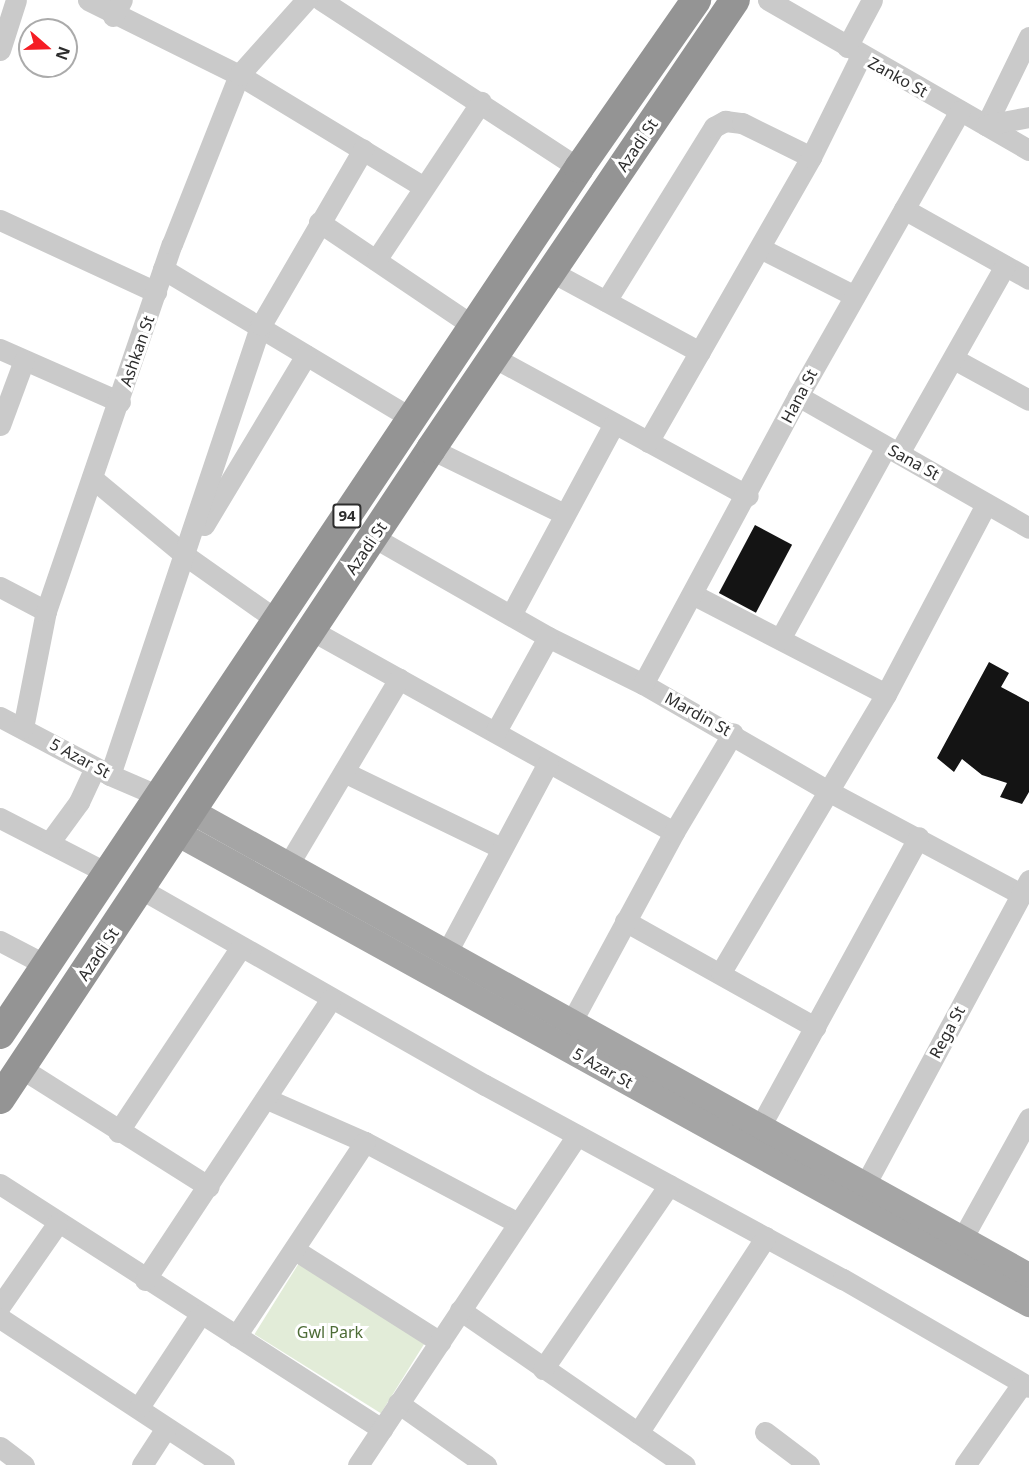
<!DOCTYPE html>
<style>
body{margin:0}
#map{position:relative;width:1029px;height:1465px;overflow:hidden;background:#fff;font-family:"Noto Sans",sans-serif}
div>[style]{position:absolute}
.green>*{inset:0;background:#e2ecd8;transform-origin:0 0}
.building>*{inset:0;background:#141414;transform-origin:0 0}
.minor>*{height:21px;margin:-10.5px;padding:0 10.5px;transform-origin:10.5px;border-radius:10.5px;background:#cacaca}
.major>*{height:26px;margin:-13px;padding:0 13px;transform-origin:13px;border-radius:13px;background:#a5a5a5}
.highway>*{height:30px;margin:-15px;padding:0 15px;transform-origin:15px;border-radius:15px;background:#949494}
span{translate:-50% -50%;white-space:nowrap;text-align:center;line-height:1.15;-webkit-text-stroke:6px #fff;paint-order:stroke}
.shield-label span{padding:2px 4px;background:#fff;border:2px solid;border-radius:4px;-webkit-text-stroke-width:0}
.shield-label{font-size:15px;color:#2d2d2d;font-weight:700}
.street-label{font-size:16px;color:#2d2d2d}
.park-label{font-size:16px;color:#4d6c36}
.north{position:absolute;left:18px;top:18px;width:60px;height:60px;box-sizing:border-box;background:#fff;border:2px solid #ababab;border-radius:50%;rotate:110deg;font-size:16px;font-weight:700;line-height:24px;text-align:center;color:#2d2d2d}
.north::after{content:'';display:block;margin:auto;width:21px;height:27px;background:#f51d24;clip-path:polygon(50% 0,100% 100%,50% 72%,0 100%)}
</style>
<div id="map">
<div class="green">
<div style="left:299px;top:1263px;width:149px;height:84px;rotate:32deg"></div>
</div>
<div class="building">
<div style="left:755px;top:525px;width:42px;height:77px;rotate:28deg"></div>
<div style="clip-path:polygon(989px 662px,1009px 673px,1001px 687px,1029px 702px,1029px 792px,1022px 804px,1000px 797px,1007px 783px,982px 775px,962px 759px,954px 772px,937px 758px)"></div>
</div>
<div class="minor">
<div style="left:88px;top:0;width:169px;rotate:26.4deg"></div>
<div style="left:239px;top:75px;width:216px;rotate:31.2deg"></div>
<div style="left:321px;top:0;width:308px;rotate:33.1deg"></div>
<div style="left:768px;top:0;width:301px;rotate:29.9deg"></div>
<div style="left:113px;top:16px;width:18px;rotate:-61deg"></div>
<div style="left:847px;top:47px;width:53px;rotate:-62deg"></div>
<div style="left:0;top:50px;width:52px;rotate:-72.3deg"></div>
<div style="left:986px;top:125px;width:98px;rotate:-64deg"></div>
<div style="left:986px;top:125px;width:44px;rotate:-10.5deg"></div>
<div style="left:904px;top:209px;width:143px;rotate:29.2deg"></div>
<div style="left:0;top:220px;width:172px;rotate:24.8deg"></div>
<div style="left:319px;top:222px;width:186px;rotate:34deg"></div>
<div style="left:760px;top:248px;width:106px;rotate:26.8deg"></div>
<div style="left:376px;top:260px;width:190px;rotate:-56.4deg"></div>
<div style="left:163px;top:269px;width:289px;rotate:31deg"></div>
<div style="left:552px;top:272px;width:168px;rotate:28.4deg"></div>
<div style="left:606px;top:301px;width:205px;rotate:-58.2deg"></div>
<div style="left:714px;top:127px;width:13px;rotate:-29deg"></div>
<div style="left:725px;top:121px;width:17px;rotate:7deg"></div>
<div style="left:742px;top:123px;width:77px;rotate:26.2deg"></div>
<div style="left:0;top:349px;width:131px;rotate:23.8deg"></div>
<div style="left:493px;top:357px;width:290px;rotate:28.6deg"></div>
<div style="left:954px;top:359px;width:85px;rotate:28.7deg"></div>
<div style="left:798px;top:396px;width:266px;rotate:29.7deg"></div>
<div style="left:0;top:425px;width:69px;rotate:-69.7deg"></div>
<div style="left:648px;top:442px;width:328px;rotate:-60.2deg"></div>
<div style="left:811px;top:157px;width:113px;rotate:-63.7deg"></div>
<div style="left:431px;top:449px;width:148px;rotate:26deg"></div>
<div style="left:899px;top:453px;width:215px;rotate:-60.5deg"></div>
<div style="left:92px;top:478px;width:122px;rotate:39.7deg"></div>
<div style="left:186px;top:556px;width:113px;rotate:35.2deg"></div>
<div style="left:204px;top:525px;width:198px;rotate:-59deg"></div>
<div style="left:373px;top:537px;width:202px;rotate:29.7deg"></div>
<div style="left:548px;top:637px;width:106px;rotate:26.3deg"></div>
<div style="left:643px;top:684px;width:214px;rotate:30deg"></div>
<div style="left:828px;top:791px;width:219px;rotate:28.1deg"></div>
<div style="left:0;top:587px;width:52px;rotate:27.6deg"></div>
<div style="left:694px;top:595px;width:216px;rotate:27.3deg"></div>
<div style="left:511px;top:615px;width:217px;rotate:-61.7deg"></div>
<div style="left:311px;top:630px;width:415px;rotate:29.1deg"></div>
<div style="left:780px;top:639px;width:219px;rotate:-61.1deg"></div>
<div style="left:643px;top:684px;width:327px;rotate:-61.7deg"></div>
<div style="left:798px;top:396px;width:328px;rotate:-60.4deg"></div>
<div style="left:0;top:717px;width:124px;rotate:27.8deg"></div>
<div style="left:110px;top:775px;width:56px;rotate:23.3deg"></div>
<div style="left:23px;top:728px;width:119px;rotate:-78.9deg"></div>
<div style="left:46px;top:611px;width:388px;rotate:-71.1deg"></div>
<div style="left:172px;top:244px;width:182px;rotate:-68.4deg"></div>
<div style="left:239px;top:75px;width:101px;rotate:-48.2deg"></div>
<div style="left:496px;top:731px;width:107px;rotate:-61deg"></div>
<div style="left:344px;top:772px;width:174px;rotate:25.8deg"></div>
<div style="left:110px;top:775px;width:475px;rotate:-71.5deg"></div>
<div style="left:261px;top:325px;width:203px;rotate:-59.8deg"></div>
<div style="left:0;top:818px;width:123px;rotate:27.2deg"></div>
<div style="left:49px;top:843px;width:51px;rotate:-53.8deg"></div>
<div style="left:79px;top:802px;width:38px;rotate:-65deg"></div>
<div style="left:288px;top:865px;width:217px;rotate:-59.2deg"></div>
<div style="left:141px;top:889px;width:396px;rotate:29.7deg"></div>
<div style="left:485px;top:1085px;width:407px;rotate:28.5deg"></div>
<div style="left:843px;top:1279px;width:215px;rotate:30.1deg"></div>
<div style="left:625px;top:921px;width:218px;rotate:29.2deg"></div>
<div style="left:0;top:941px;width:52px;rotate:27.6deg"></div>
<div style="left:447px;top:952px;width:214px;rotate:-61.9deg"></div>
<div style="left:721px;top:972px;width:323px;rotate:-59.3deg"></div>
<div style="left:886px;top:694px;width:215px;rotate:-62.2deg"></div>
<div style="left:572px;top:1021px;width:215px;rotate:-61.6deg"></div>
<div style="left:674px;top:832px;width:115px;rotate:-59.2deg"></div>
<div style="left:21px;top:1068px;width:222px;rotate:32.3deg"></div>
<div style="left:267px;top:1099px;width:107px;rotate:23.7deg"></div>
<div style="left:365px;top:1142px;width:173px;rotate:27.9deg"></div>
<div style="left:761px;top:1125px;width:328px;rotate:-61.3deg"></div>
<div style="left:118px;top:1132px;width:222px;rotate:-56.4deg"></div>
<div style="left:866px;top:1183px;width:344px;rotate:-61.7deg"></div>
<div style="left:0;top:1184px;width:454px;rotate:32.7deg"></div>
<div style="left:962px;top:1239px;width:138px;rotate:-61deg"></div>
<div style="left:295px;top:1250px;width:172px;rotate:32.4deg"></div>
<div style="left:145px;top:1280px;width:337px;rotate:-56.5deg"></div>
<div style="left:0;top:1306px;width:100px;rotate:-55.2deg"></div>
<div style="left:460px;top:1310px;width:273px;rotate:34.6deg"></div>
<div style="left:0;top:1318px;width:268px;rotate:33.3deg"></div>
<div style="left:236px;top:1336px;width:233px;rotate:-56.4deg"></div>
<div style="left:543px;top:1369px;width:223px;rotate:-55.6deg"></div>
<div style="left:398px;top:1403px;width:108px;rotate:35.2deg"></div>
<div style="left:139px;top:1407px;width:110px;rotate:-56.5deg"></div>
<div style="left:765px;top:1432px;width:55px;rotate:36.9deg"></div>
<div style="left:638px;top:1433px;width:234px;rotate:-56.9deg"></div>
<div style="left:0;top:1447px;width:30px;rotate:37deg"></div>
<div style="left:142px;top:1465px;width:44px;rotate:-57deg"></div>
<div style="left:358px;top:1465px;width:396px;rotate:-56.4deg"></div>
<div style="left:965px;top:1465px;width:99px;rotate:-54.9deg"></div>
</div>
<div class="major">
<div style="left:191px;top:811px;width:958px;rotate:29.03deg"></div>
<div style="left:177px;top:833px;width:974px;rotate:28.93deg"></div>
</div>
<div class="highway">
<div style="left:0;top:1034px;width:1042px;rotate:-56.23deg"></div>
<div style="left:579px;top:168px;width:205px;rotate:-55.1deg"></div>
<div style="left:0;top:1099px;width:780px;rotate:-56.45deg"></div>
<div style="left:431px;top:449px;width:542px;rotate:-55.9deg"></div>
</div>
<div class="shield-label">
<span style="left:347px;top:516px">94</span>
</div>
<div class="street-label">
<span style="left:898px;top:77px;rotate:29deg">Zanko St</span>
<span style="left:637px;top:145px;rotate:-56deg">Azadi St</span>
<span style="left:137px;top:351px;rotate:-71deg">Ashkan St</span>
<span style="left:799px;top:396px;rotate:-62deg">Hana St</span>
<span style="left:914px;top:462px;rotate:29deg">Sana St</span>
<span style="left:366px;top:548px;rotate:-56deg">Azadi St</span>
<span style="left:698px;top:714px;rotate:29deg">Mardin St</span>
<span style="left:80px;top:758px;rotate:28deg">5 Azar St</span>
<span style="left:98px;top:954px;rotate:-56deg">Azadi St</span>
<span style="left:947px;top:1032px;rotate:-62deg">Rega St</span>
<span style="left:603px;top:1068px;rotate:29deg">5 Azar St</span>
</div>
<div class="park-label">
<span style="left:330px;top:1332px">Gwl Park</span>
</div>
<div class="north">N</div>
</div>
